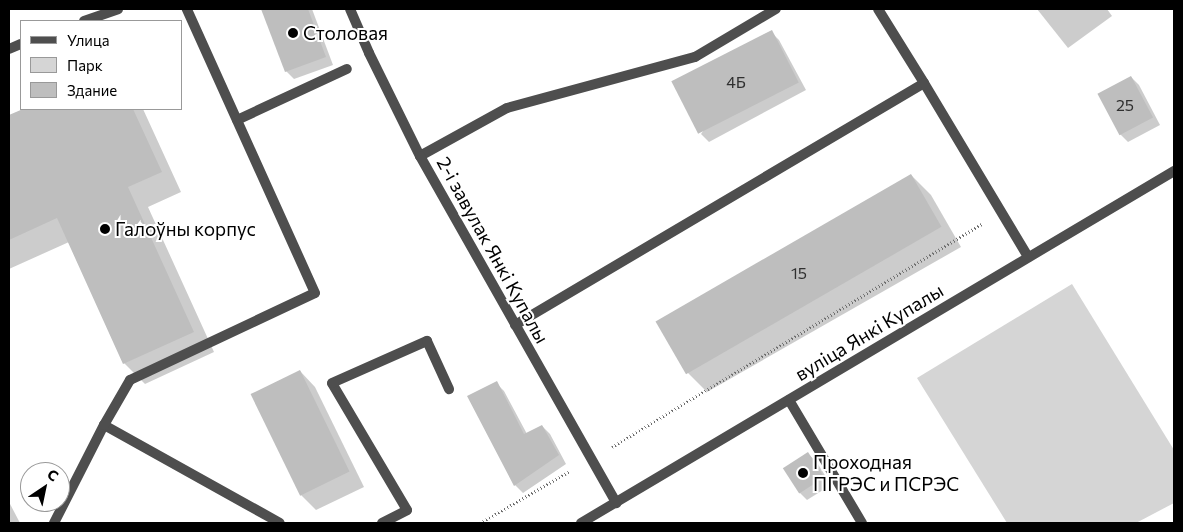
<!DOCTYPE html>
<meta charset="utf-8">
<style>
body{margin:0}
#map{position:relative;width:1183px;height:532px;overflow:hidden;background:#fff;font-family:Commissioner,sans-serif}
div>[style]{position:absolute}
.green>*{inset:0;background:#d5d5d5}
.shadow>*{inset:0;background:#0003}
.building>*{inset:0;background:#bebebe;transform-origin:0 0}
.path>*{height:3px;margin-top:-1.5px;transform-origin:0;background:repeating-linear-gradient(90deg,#707070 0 1px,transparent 0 3.5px)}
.service>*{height:10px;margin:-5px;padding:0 5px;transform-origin:5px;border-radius:5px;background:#4e4e4e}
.minor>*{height:10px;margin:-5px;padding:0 5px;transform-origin:5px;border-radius:5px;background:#4e4e4e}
.tertiary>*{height:10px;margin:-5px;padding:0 5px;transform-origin:5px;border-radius:5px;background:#4e4e4e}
.dots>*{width:14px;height:14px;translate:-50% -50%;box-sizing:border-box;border:2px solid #fff;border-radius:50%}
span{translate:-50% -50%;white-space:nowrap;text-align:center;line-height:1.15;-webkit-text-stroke:4px #fff;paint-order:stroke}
.number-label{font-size:16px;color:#303030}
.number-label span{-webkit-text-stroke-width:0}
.poi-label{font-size:19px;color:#000}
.left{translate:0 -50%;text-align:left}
.street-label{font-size:19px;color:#000}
.frame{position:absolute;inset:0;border:10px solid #000;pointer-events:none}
.legend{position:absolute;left:20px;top:20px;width:162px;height:90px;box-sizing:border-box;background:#fff;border:1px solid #999;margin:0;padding:6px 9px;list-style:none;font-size:15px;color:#000}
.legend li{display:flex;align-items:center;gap:10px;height:25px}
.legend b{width:25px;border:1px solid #999}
.north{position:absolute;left:20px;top:462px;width:50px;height:50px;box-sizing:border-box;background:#fff;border:1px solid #999;border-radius:50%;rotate:34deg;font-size:14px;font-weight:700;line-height:20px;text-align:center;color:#000}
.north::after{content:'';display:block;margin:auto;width:18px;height:22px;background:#000;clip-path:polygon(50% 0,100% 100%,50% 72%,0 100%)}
</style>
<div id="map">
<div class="green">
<div style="clip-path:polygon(1072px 284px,1174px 450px,1174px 503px,1136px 523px,1007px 523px,917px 378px)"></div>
</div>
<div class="shadow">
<div style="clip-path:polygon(262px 9px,312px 9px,333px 65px,294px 79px,286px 71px)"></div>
<div style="clip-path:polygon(1037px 9px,1107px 9px,1112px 16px,1068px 48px)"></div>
<div style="clip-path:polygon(771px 32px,779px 40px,806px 90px,709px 142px,701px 134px)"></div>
<div style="clip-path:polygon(1131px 77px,1139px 85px,1160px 125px,1128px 142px,1120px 134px)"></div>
<div style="clip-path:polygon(26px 109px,143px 109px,181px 192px,148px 207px,214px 352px,145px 384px,124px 363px,69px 242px,9px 269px,9px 117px)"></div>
<div style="clip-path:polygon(911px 175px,931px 195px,961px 247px,707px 392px,687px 372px)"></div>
<div style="clip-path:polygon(300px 371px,315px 387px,364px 487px,316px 510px,301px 495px)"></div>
<div style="clip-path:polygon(496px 383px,504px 391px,527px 434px,542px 426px,550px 434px,566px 464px,523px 493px,515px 485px)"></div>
<div style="clip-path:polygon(808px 454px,816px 461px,831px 485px,807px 500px,799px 492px)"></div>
<div style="clip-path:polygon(9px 502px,20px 523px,9px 523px)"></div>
</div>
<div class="building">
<div style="clip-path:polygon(261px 9px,308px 9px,326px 57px,285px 72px)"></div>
<div style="left:772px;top:30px;width:59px;height:113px;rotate:63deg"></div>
<div style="left:1131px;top:76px;width:47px;height:38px;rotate:62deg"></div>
<div style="clip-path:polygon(23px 109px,133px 109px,162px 172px,128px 187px,194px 332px,123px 364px,57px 218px,9px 240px,9px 115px)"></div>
<div style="left:911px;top:174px;width:61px;height:295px;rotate:60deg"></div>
<div style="left:300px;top:370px;width:113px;height:55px;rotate:64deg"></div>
<div style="clip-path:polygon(497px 381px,524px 434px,542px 425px,559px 455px,514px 486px,467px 396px)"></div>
<div style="left:808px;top:452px;width:30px;height:30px;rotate:57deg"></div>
</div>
<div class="path">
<div style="left:612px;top:447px;width:432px;rotate:-31.1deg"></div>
<div style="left:480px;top:523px;width:104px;rotate:-30deg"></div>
</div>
<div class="service">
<div style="left:878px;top:9px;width:87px;rotate:58.1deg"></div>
<div style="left:84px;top:21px;width:36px;rotate:-19deg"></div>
<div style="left:9px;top:49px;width:13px;rotate:-23deg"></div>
<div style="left:237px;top:120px;width:121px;rotate:-24.9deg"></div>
<div style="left:420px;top:156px;width:99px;rotate:-28.9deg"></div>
<div style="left:507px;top:108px;width:195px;rotate:-15.2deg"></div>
<div style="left:695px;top:57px;width:94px;rotate:-30.7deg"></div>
<div style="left:515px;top:325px;width:475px;rotate:-30.6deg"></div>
<div style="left:924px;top:83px;width:203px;rotate:59.1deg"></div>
<div style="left:789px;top:400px;width:143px;rotate:59.3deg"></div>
<div style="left:104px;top:425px;width:201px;rotate:29.1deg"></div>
<div style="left:54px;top:523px;width:110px;rotate:-63deg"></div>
<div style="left:104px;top:425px;width:52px;rotate:-60deg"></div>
<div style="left:130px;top:380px;width:204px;rotate:-25.2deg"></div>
<div style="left:315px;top:293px;width:312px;rotate:-114.3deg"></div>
<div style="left:382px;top:523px;width:28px;rotate:-27deg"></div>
<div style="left:407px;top:510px;width:147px;rotate:-120.6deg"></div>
<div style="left:332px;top:383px;width:104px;rotate:-23.9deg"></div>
<div style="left:427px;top:341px;width:53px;rotate:65.4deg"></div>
</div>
<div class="minor">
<div style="left:350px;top:9px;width:48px;rotate:66.6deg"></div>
<div style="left:369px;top:53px;width:115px;rotate:63.7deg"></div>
<div style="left:420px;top:156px;width:399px;rotate:60.5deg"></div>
</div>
<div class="tertiary">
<div style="left:581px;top:523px;width:690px;rotate:-30.69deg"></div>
</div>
<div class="dots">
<div style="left:293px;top:33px;background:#000"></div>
<div style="left:105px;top:229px;background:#000"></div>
<div style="left:803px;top:473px;background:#000"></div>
</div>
<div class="number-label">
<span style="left:736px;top:82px">4Б</span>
<span style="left:1125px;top:105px">25</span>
<span style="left:799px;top:273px">15</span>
</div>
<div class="poi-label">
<span class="left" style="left:303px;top:33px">Столовая</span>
<span class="left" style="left:115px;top:229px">Галоўны корпус</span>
<span class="left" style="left:813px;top:473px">Проходная<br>ПГРЭС и ПСРЭС</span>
</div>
<div class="street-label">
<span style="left:493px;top:250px;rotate:61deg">2-і завулак Янкі Купалы</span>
<span style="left:869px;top:332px;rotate:-31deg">вуліца Янкі Купалы</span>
</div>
<div class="frame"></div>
<ul class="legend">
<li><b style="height:6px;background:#4e4e4e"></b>Улица</li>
<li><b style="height:14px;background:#d5d5d5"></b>Парк</li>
<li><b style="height:14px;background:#bebebe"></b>Здание</li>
</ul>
<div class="north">С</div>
</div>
